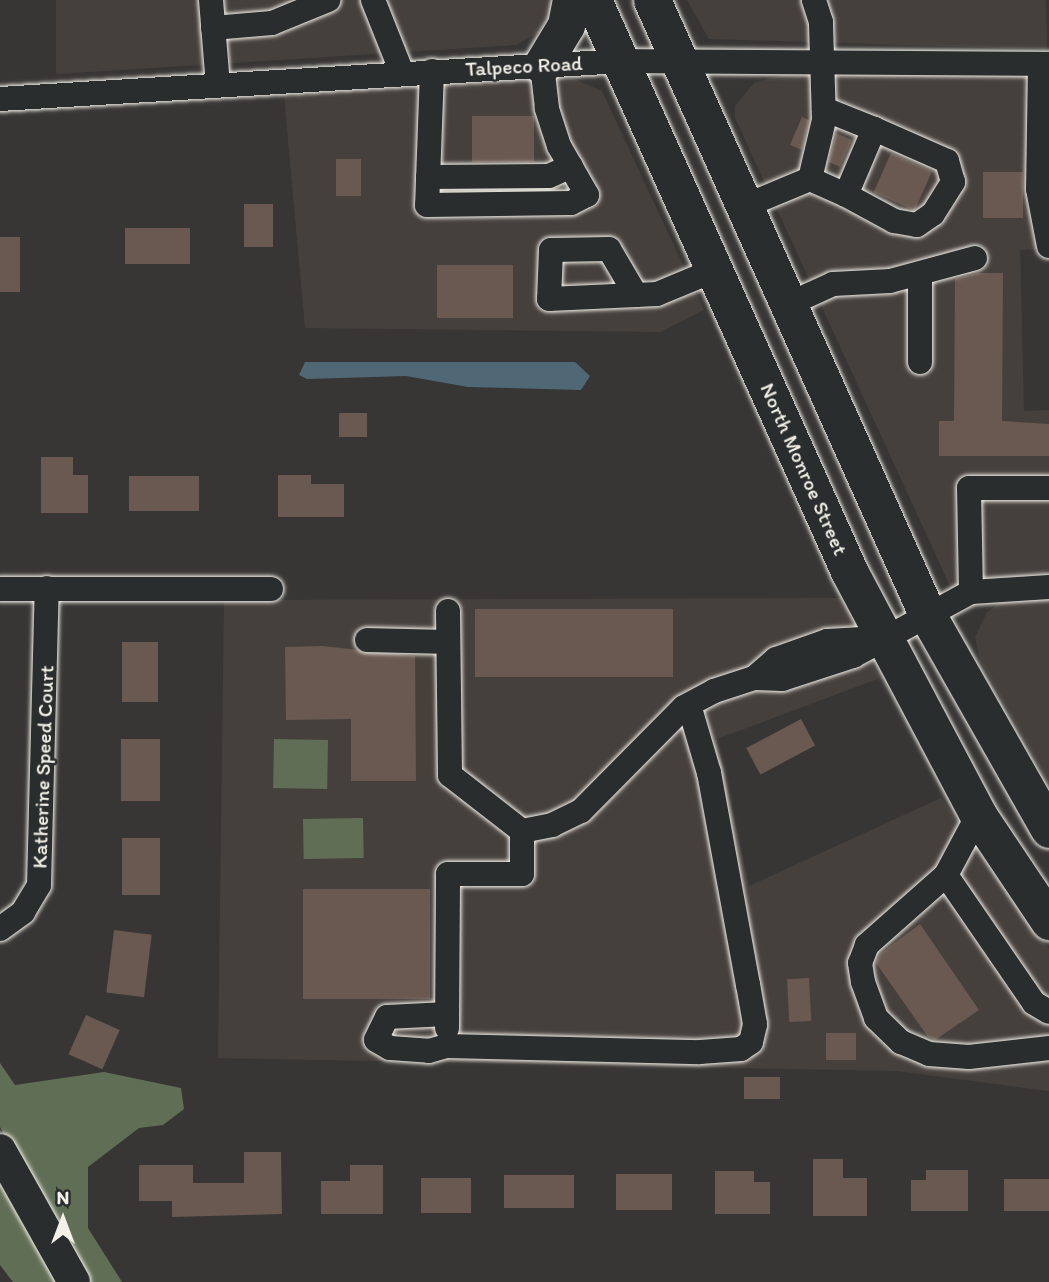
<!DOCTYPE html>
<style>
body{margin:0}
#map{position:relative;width:1049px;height:1282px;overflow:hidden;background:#373635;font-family:Itim,sans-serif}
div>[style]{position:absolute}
.built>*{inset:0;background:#46403d}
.green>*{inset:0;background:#616e56;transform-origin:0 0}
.water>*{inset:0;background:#506775}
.building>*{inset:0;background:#695951;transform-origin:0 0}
.roads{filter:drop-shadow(0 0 2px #f4f1e8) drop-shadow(0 0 2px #f4f1e8)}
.minor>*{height:24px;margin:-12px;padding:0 12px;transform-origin:12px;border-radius:12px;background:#2a2d2e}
.major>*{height:32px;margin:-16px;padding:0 16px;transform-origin:16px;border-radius:16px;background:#2a2d2e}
.highway>*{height:37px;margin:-18.5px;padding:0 18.5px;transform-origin:18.5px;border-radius:18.5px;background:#2a2d2e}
span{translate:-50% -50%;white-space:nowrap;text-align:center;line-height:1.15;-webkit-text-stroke:5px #2a2d2e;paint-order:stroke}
.street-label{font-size:21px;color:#f4f1e8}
.north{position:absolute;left:28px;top:1184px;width:70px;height:70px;-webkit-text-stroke:5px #2a2d2e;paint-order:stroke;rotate:0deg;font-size:19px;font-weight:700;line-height:28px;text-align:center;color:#f4f1e8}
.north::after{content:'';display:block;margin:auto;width:24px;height:32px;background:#f4f1e8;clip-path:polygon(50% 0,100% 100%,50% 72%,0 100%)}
</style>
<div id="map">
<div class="built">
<div style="clip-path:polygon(56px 0,549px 0,551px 8px,541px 32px,516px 45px,56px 74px)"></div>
<div style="clip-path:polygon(687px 0,1046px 0,1047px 49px,709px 39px)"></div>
<div style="clip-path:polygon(788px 73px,1047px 76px,1046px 249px,1020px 250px,1024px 411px,1049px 410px,1049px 574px,974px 579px,951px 588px,735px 118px,735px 106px,754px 83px)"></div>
<div style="clip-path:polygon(572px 78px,602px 91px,704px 310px,661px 332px,305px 328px,284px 95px)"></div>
<div style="clip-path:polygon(1049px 596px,1049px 785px,980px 660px,975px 637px,987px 612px,1002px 601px)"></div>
<div style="clip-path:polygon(841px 598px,880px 678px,717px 739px,749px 886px,941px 798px,1049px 949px,1049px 1091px,897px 1071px,218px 1058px,224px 600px)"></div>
</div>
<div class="green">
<div style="left:328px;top:740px;width:49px;height:54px;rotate:91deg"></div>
<div style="left:363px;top:818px;width:40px;height:60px;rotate:89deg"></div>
<div style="clip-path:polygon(0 1063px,15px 1085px,104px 1072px,181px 1088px,184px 1109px,163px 1125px,139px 1128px,88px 1167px,88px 1228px,122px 1282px,87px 1282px,0 1127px)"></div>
<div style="clip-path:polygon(0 1173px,61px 1282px,13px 1282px,0 1265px)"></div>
</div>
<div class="water">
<div style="clip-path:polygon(305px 362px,575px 362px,590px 376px,581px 390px,468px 387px,406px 376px,307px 379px,299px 375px)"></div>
</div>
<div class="building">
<div style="left:472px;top:116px;width:62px;height:46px"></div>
<div style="clip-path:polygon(802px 117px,809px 120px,802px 150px,790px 145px)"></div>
<div style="clip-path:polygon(836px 133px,852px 140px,840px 167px,829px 162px)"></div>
<div style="left:891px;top:153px;width:45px;height:43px;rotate:24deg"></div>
<div style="left:336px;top:159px;width:25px;height:37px"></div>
<div style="left:983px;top:172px;width:40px;height:46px"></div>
<div style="left:244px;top:204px;width:29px;height:43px"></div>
<div style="left:125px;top:228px;width:65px;height:36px"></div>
<div style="left:0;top:237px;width:20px;height:55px"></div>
<div style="left:437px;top:265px;width:76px;height:53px"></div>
<div style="clip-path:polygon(978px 273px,1003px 273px,1002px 421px,1049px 424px,1049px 456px,939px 456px,939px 421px,954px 421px,955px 279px)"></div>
<div style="left:339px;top:413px;width:28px;height:24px"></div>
<div style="clip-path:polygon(41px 457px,73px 457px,73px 475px,88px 475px,88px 513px,41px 513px)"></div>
<div style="clip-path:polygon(278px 475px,311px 475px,311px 484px,344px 484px,344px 517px,278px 517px)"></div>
<div style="left:129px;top:476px;width:70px;height:35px"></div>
<div style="left:475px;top:609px;width:198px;height:68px"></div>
<div style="left:122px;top:642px;width:36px;height:60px"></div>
<div style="clip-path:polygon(322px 646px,415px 656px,416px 781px,351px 781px,351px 719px,286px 720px,285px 647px)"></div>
<div style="left:801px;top:719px;width:30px;height:62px;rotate:62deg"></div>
<div style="left:121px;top:739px;width:39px;height:62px"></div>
<div style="left:122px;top:838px;width:38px;height:57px"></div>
<div style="left:303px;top:889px;width:127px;height:110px"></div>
<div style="clip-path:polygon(920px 924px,979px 1010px,935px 1040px,928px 1037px,876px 963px,880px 954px)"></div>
<div style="left:114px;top:930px;width:38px;height:63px;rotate:7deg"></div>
<div style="left:809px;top:978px;width:43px;height:22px;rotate:87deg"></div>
<div style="left:86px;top:1015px;width:37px;height:43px;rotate:24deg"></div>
<div style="left:826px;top:1033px;width:30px;height:27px"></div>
<div style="left:744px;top:1077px;width:36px;height:22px"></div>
<div style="clip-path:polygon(244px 1152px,281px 1152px,282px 1214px,172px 1217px,172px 1201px,139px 1201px,139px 1165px,193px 1165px,193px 1183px,244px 1183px)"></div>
<div style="clip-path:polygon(813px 1159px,843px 1159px,843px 1178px,867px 1178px,867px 1216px,813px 1216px)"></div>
<div style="clip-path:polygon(350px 1165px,383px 1165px,383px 1214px,321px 1214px,321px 1181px,350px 1181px)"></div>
<div style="clip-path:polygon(926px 1170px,968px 1170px,968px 1211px,911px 1211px,911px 1180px,926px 1180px)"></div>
<div style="clip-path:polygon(715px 1171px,754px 1171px,754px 1182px,770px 1182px,770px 1214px,715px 1214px)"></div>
<div style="left:616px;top:1174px;width:56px;height:36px"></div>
<div style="left:504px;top:1175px;width:70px;height:33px"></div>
<div style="left:421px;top:1178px;width:50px;height:35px"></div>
<div style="left:1004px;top:1179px;width:45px;height:32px"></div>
</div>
<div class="roads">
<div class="minor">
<div style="left:211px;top:0;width:85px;rotate:85.3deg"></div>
<div style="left:373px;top:0;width:79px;rotate:68.3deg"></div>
<div style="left:213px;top:28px;width:59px;rotate:-4.8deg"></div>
<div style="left:272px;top:23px;width:61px;rotate:-22.3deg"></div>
<div style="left:1040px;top:64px;width:125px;rotate:90.9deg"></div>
<div style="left:1038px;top:189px;width:58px;rotate:79.1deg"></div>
<div style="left:432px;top:71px;width:134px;rotate:92.1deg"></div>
<div style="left:427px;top:205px;width:144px;rotate:-0.8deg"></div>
<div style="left:571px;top:203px;width:18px;rotate:-27deg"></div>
<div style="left:587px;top:195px;width:56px;rotate:-119.7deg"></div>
<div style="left:559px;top:146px;width:40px;rotate:-108deg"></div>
<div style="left:547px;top:108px;width:43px;rotate:-96.6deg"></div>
<div style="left:0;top:99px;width:622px;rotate:-3.5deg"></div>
<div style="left:621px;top:61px;width:428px;rotate:0.4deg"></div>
<div style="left:428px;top:177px;width:121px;rotate:-0.5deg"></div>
<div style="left:549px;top:176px;width:24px;rotate:-24deg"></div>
<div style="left:810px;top:179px;width:61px;rotate:-76.7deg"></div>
<div style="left:824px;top:120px;width:98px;rotate:-91.8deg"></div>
<div style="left:821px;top:22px;width:23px;rotate:-108deg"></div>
<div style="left:846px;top:195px;width:55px;rotate:28.4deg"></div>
<div style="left:894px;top:221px;width:23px;rotate:10deg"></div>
<div style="left:917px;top:225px;width:19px;rotate:-35deg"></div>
<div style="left:933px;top:214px;width:38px;rotate:-58deg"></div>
<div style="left:953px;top:182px;width:22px;rotate:-106deg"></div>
<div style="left:947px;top:161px;width:80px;rotate:-156.3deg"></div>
<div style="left:745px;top:206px;width:70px;rotate:-22.6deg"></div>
<div style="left:810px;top:179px;width:39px;rotate:24deg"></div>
<div style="left:846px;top:195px;width:72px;rotate:-67deg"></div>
<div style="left:874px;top:129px;width:54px;rotate:-158.2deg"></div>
<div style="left:636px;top:295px;width:53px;rotate:-120.4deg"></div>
<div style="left:609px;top:249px;width:58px;rotate:179deg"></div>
<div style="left:551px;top:250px;width:49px;rotate:92.3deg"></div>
<div style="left:549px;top:299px;width:87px;rotate:-2.6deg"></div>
<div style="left:636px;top:295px;width:21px;rotate:-3deg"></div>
<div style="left:657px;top:294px;width:63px;rotate:-22.5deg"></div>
<div style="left:789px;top:304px;width:48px;rotate:-24.4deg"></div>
<div style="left:833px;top:284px;width:57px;rotate:-3deg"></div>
<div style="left:890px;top:281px;width:88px;rotate:-15.1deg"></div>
<div style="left:920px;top:362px;width:87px;rotate:-90deg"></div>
<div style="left:0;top:589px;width:271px"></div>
<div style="left:971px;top:592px;width:104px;rotate:-91.1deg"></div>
<div style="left:969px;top:488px;width:80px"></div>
<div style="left:448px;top:611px;width:164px;rotate:89.3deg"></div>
<div style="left:450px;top:775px;width:91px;rotate:37.9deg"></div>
<div style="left:522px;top:831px;width:31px;rotate:-11deg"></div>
<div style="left:552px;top:825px;width:32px;rotate:-26deg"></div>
<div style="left:581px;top:811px;width:146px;rotate:-45.3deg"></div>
<div style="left:684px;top:707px;width:34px;rotate:-28deg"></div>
<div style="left:714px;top:691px;width:42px;rotate:-18deg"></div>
<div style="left:754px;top:678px;width:28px;rotate:2deg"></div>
<div style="left:782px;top:679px;width:75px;rotate:-17.9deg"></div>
<div style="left:853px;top:656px;width:134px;rotate:-28.5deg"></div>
<div style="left:971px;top:592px;width:78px;rotate:-3.7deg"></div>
<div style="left:367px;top:640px;width:81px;rotate:1.4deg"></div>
<div style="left:754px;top:678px;width:29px;rotate:-41deg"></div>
<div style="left:776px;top:659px;width:54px;rotate:-19.4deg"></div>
<div style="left:827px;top:641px;width:52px;rotate:-3.3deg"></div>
<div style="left:978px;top:815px;width:68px;rotate:118.1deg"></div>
<div style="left:946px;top:875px;width:106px;rotate:138.5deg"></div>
<div style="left:867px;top:945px;width:19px;rotate:111deg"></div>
<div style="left:860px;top:963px;width:19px;rotate:81deg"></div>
<div style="left:863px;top:982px;width:38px;rotate:70deg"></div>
<div style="left:876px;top:1018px;width:35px;rotate:44deg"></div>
<div style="left:901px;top:1042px;width:30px;rotate:23deg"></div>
<div style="left:929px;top:1054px;width:40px;rotate:4.3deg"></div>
<div style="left:969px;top:1057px;width:81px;rotate:-6.4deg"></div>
<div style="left:946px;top:875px;width:155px;rotate:55.5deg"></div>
<div style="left:1034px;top:1003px;width:17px;rotate:31deg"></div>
<div style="left:0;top:929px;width:29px;rotate:-36deg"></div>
<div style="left:23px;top:912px;width:31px;rotate:-59deg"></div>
<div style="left:39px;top:885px;width:297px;rotate:-88.5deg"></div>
<div style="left:447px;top:1014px;width:60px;rotate:177.1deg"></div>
<div style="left:387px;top:1017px;width:25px;rotate:116deg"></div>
<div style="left:376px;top:1040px;width:16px;rotate:30deg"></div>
<div style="left:390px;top:1048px;width:39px;rotate:4deg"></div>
<div style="left:429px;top:1051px;width:19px;rotate:-16deg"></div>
<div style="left:447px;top:1046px;width:253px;rotate:1.4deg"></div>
<div style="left:700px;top:1052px;width:41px;rotate:-4.2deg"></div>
<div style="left:741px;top:1049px;width:12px;rotate:-35deg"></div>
<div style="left:751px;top:1042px;width:18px;rotate:-77deg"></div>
<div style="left:755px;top:1024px;width:40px;rotate:-100deg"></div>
<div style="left:748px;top:985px;width:216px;rotate:-100.4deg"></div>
<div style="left:709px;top:773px;width:71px;rotate:-106.4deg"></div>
<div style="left:447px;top:1028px;width:154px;rotate:-89.6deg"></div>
<div style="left:448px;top:874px;width:74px"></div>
<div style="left:522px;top:874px;width:43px;rotate:-90deg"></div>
</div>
<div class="major">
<div style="left:0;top:1150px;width:151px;rotate:60.7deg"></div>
</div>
<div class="highway">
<div style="left:593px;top:0;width:626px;rotate:65.85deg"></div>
<div style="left:849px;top:571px;width:276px;rotate:62.1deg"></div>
<div style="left:978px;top:815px;width:128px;rotate:56.2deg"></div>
<div style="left:652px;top:0;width:675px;rotate:65.87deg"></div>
<div style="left:928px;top:616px;width:245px;rotate:60.4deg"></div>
<div style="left:542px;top:65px;width:47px;rotate:-59deg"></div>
<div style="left:566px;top:25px;width:25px;rotate:-79deg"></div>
</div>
</div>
<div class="street-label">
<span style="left:524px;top:66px;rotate:-3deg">Talpeco Road</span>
<span style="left:804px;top:469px;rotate:66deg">North Monroe Street</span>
<span style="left:43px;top:767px;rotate:-88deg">Katherine Speed Court</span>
</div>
<div class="north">N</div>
</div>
